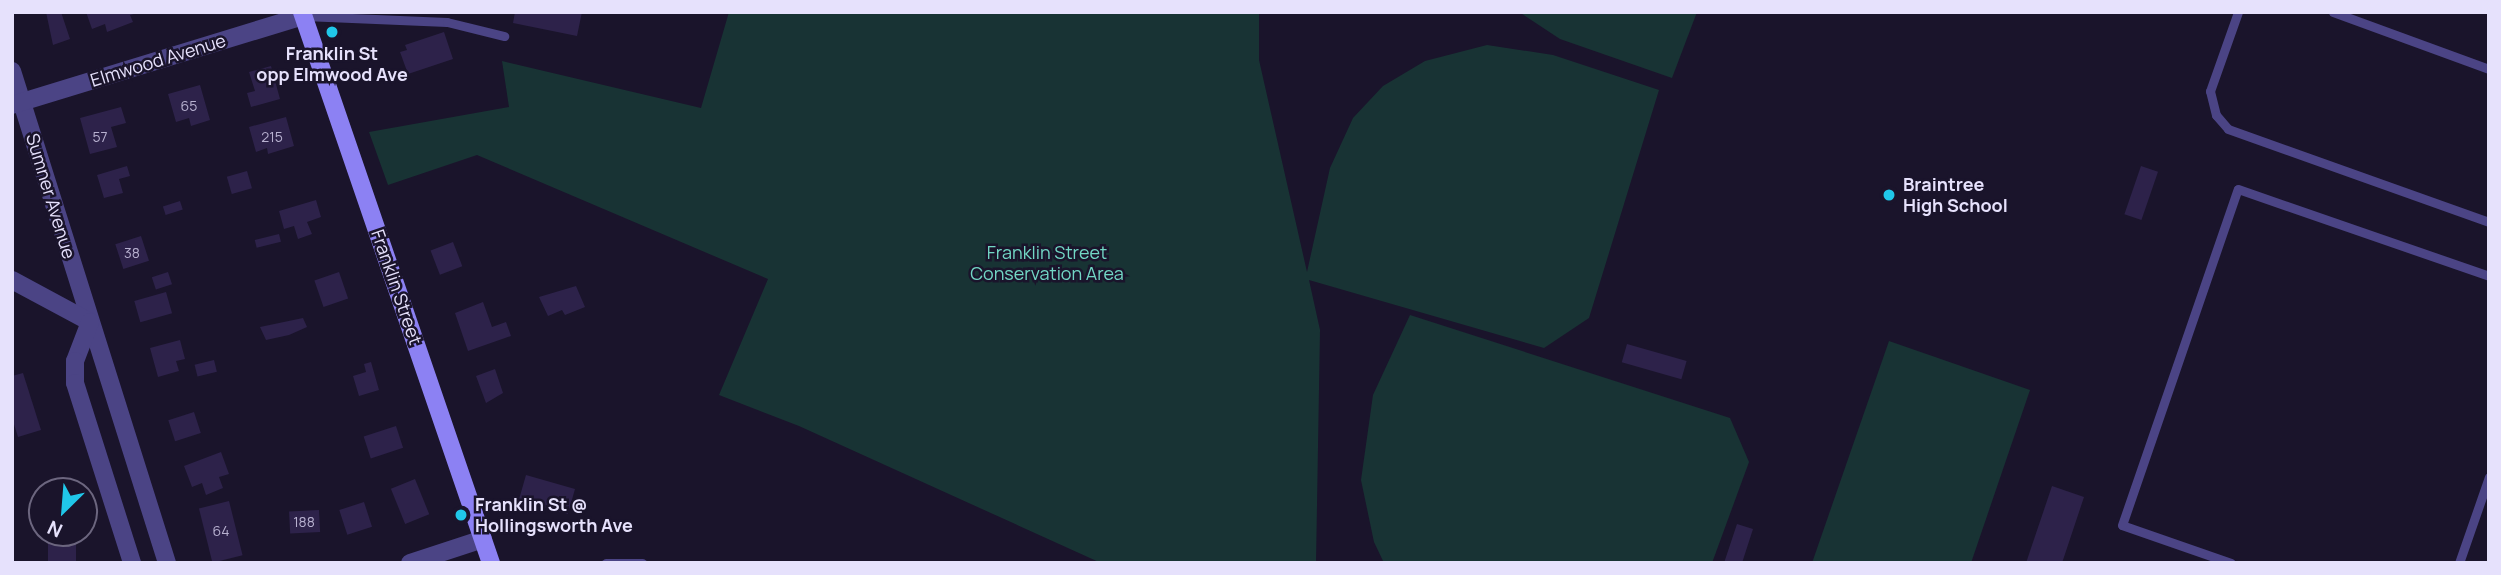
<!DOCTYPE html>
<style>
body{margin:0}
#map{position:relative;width:2501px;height:575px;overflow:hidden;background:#1a142b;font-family:Manrope,sans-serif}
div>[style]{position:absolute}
.green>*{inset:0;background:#183334}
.building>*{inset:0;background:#2d224a;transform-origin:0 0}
.service>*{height:9px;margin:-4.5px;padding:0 4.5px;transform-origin:4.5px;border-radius:4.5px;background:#4b4485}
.minor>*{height:18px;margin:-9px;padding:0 9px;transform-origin:9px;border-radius:9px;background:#4b4485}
.tertiary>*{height:18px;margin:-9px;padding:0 9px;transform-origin:9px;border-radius:9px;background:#4b4485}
.secondary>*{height:18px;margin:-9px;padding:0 9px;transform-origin:9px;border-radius:9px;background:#8c81f3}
.dots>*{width:19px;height:19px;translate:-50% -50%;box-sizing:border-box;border:4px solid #1a142b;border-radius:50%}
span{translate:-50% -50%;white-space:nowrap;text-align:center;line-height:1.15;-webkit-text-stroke:5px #1a142b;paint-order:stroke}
.number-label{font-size:14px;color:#b8b1d0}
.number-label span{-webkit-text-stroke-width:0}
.poi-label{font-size:18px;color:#e6e1fc;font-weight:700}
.left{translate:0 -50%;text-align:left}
.street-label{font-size:18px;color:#e6e1fc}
.park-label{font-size:18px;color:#72d7c5}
.frame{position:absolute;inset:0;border:14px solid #e6e1fc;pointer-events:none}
.north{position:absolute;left:28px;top:477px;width:70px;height:70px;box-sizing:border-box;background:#1a142b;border:2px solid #6c667f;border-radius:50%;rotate:205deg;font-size:19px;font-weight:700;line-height:28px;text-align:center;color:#e6e1fc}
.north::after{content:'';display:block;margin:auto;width:24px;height:32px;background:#20c7e9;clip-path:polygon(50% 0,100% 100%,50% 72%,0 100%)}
</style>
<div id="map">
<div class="green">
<div style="clip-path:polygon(729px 12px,1259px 12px,1259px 60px,1307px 272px,1330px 168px,1353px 118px,1383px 86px,1425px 61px,1487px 45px,1553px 55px,1659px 90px,1589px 318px,1544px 348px,1309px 280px,1320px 330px,1316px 563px,1101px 563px,799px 426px,719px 395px,768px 279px,477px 155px,388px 185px,369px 132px,509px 107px,502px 61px,701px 108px)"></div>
<div style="clip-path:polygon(1519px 12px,1697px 12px,1672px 78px,1560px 39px)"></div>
<div style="clip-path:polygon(1410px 315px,1730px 418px,1749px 462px,1712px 563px,1384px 563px,1374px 542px,1361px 480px,1373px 395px)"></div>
<div style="clip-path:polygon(1889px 341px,2030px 390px,1971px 563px,1812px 563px)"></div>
</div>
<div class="building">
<div style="clip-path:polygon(46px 12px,61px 12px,70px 39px,53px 45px)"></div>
<div style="clip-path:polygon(86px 12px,138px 12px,138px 13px,130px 15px,133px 22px,107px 32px,105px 24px,92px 29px)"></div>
<div style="clip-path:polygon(515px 12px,582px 12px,577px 36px,513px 23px)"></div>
<div style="clip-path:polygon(444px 32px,453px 59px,408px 74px,400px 52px,407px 50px,405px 45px)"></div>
<div style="clip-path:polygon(271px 66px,280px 99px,251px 107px,247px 93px,255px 91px,249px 72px)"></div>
<div style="clip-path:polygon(200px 85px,210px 120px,191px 126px,189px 118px,176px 122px,168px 94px)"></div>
<div style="clip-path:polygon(121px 107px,126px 123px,111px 127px,117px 147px,90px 154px,80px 118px)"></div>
<div style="clip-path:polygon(286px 117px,294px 146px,268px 154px,267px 148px,256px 152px,249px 127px)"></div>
<div style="clip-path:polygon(127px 166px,130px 176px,119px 179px,123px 193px,104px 198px,97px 175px)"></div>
<div style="left:2141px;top:166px;width:18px;height:51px;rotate:19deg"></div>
<div style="left:247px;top:171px;width:18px;height:21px;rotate:74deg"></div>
<div style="clip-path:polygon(316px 200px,321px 217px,307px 222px,312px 234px,298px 239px,294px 226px,284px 229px,279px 211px)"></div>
<div style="left:180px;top:201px;width:9px;height:18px;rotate:72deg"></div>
<div style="left:279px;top:234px;width:8px;height:25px;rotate:76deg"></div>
<div style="left:141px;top:236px;width:26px;height:27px;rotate:72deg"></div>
<div style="left:453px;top:242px;width:26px;height:24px;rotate:69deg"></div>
<div style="left:168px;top:272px;width:13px;height:17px;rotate:72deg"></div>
<div style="left:339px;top:272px;width:28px;height:26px;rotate:71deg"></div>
<div style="clip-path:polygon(576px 286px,585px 307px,565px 315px,562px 310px,548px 316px,539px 297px)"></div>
<div style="left:166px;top:292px;width:22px;height:33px;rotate:74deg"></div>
<div style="clip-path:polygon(483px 302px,492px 327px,506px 322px,511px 336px,468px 351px,455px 313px)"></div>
<div style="clip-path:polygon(303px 318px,307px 327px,289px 335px,266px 340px,260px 327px)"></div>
<div style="clip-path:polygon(180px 340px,185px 359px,176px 361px,179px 371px,158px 377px,150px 348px)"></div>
<div style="left:1627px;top:344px;width:62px;height:19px;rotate:16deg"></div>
<div style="left:214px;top:360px;width:12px;height:20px;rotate:76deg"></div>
<div style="clip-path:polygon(371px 362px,379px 390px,359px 396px,353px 376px,366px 372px,364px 364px)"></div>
<div style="clip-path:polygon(495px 369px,503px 393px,486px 403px,476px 376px)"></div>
<div style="clip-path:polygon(23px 373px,41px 430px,18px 437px,12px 418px,12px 376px)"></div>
<div style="left:194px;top:412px;width:22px;height:27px;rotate:72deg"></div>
<div style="left:396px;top:426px;width:23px;height:34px;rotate:72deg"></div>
<div style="clip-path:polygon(221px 452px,229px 474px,219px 477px,223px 488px,206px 495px,202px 483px,192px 487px,184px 466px)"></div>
<div style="left:526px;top:475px;width:51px;height:26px;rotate:16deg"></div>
<div style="left:415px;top:479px;width:38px;height:26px;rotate:68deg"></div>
<div style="clip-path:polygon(2052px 486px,2084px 497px,2062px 563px,2026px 563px)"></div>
<div style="clip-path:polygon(38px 490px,42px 490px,42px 527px,36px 527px)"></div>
<div style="left:229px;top:501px;width:56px;height:31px;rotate:76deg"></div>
<div style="left:364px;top:502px;width:26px;height:26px;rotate:72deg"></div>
<div style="left:319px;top:510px;width:22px;height:30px;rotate:87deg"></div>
<div style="clip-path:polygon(1737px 524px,1753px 529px,1742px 563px,1724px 563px)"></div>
<div style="left:48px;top:533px;width:28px;height:30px"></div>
</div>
<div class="service">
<div style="left:2238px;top:12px;width:84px;rotate:109.5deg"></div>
<div style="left:2210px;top:91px;width:25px;rotate:76deg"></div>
<div style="left:2216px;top:115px;width:18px;rotate:49deg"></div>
<div style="left:2228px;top:129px;width:277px;rotate:19.6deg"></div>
<div style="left:2333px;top:12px;width:166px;rotate:20.1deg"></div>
<div style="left:304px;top:16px;width:143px;rotate:2.4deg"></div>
<div style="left:447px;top:22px;width:59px;rotate:13.8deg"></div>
<div style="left:606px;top:563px;width:36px"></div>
<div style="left:2231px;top:563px;width:115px;rotate:-160.8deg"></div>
<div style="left:2122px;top:525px;width:355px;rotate:-71deg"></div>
<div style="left:2238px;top:189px;width:266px;rotate:19.1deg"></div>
<div style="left:2459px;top:563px;width:91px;rotate:-70.8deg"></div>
</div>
<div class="minor">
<div style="left:12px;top:71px;width:516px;rotate:72.51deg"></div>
<div style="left:12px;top:105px;width:305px;rotate:-17deg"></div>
<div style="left:12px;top:280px;width:89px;rotate:28.3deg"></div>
<div style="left:90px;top:322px;width:42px;rotate:111deg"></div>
<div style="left:75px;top:361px;width:22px;rotate:90deg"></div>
<div style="left:75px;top:383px;width:189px;rotate:72.4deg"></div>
</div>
<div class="tertiary">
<div style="left:410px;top:563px;width:77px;rotate:-18.2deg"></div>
</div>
<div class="secondary">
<div style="left:302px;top:12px;width:583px;rotate:71.07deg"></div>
</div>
<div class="dots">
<div style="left:332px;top:32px;background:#20c7e9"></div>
<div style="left:1889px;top:195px;background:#20c7e9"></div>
<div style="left:461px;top:515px;background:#20c7e9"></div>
</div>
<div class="number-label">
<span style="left:189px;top:106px">65</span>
<span style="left:100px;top:137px">57</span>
<span style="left:272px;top:137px">215</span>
<span style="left:132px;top:253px">38</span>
<span style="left:304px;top:522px">188</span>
<span style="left:221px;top:531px">64</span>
</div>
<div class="poi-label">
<span style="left:332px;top:64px">Franklin St<br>opp Elmwood Ave</span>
<span class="left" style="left:1903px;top:195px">Braintree<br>High School</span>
<span class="left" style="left:475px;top:515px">Franklin St @<br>Hollingsworth Ave</span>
</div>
<div class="street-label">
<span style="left:158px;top:60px;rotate:-17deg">Elmwood Avenue</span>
<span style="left:51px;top:196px;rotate:73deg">Sumner Avenue</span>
<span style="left:397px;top:287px;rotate:71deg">Franklin Street</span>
</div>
<div class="park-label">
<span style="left:1047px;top:263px">Franklin Street<br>Conservation Area</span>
</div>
<div class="frame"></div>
<div class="north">N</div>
</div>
